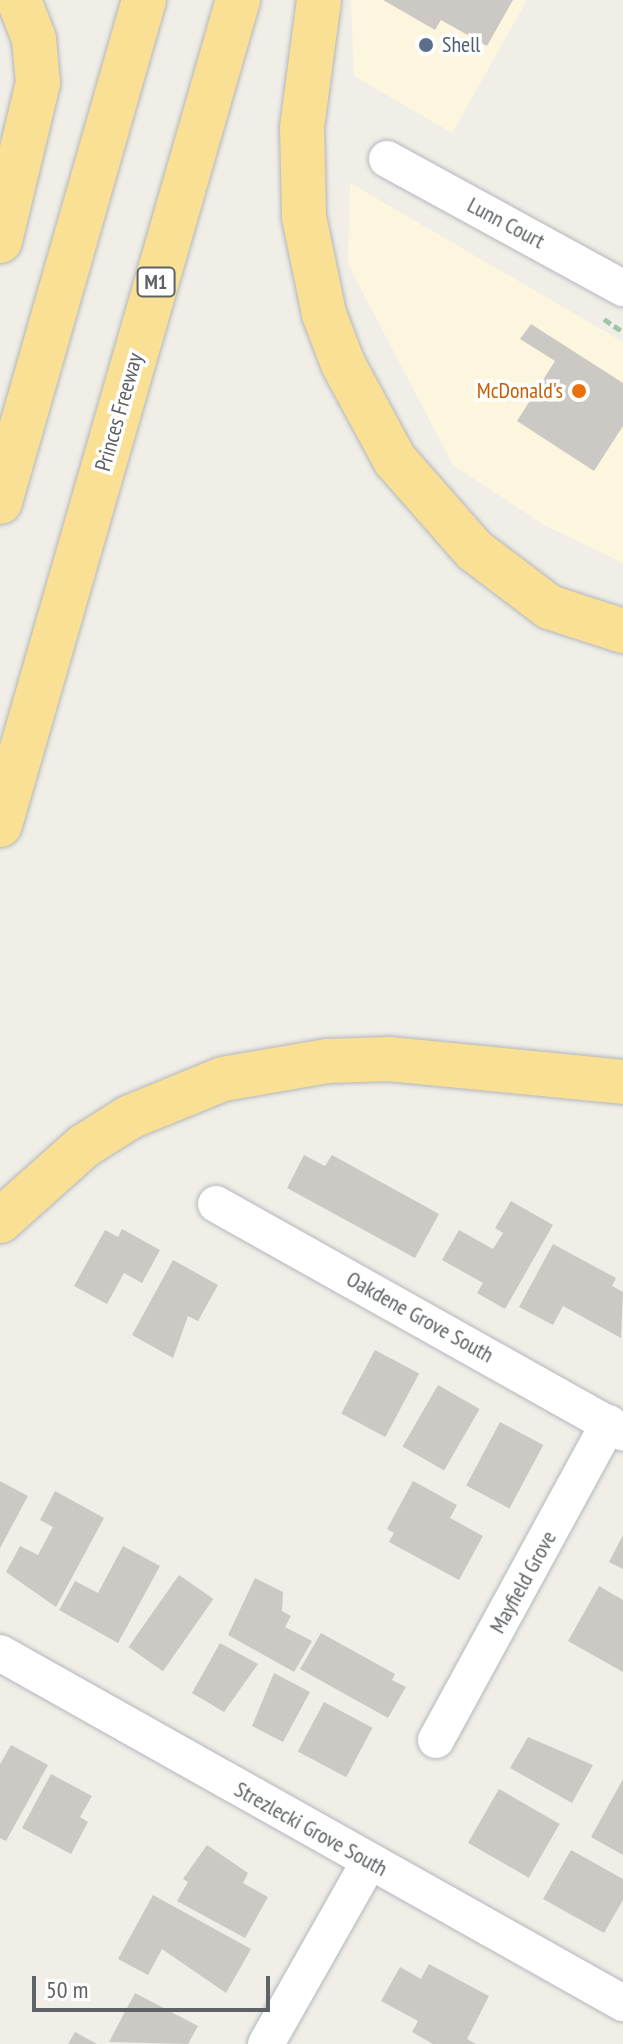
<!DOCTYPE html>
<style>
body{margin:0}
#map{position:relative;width:623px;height:2044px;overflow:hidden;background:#f0eee7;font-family:"PT Sans Narrow",sans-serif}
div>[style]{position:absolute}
.commercial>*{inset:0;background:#fdf6df}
.building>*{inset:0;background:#ccc9c4;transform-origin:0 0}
.path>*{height:5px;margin-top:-2.5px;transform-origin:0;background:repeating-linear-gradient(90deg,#9cc5a9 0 8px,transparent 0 12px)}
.roads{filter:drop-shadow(0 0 2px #b4b7bb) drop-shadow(0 0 2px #b4b7bb)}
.street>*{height:36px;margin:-18px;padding:0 18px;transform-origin:18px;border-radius:18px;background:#fff}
.highway>*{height:44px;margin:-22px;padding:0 22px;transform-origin:22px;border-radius:22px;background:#fae094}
.dots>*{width:22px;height:22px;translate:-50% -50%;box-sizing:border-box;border:4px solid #fff;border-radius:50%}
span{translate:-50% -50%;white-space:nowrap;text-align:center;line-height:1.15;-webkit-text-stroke:7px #fff;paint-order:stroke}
.shield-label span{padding:2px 6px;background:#fff;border:2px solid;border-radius:6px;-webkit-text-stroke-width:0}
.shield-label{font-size:20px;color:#5e6267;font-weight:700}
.service-label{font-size:22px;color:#4e5e75}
.left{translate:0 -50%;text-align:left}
.street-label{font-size:22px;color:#5e6267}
.food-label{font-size:22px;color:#c56008}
.right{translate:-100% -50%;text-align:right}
.scale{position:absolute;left:32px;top:1976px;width:238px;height:36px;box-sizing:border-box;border:4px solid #5e6267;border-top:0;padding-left:10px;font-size:24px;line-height:28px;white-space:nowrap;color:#5e6267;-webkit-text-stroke:6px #fff;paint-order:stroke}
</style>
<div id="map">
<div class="commercial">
<div style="clip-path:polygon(351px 0,527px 0,452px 133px,354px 76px)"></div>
<div style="clip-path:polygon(350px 183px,623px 342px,623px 563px,544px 525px,453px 465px,348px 264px)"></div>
</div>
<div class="building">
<div style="clip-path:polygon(383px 0,513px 0,487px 46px,441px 20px,435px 30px)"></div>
<div style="clip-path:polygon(531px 324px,623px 383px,623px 426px,594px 471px,517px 421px,555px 361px,520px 339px)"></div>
<div style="clip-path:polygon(304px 1155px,325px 1166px,332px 1155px,439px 1214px,415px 1258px,287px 1188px)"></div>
<div style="clip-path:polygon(511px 1201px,553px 1225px,505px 1309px,477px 1293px,483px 1283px,442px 1260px,459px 1230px,493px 1249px,503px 1233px,495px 1228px)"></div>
<div style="clip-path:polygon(122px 1229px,160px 1250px,142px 1283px,124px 1273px,107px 1304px,74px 1286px,105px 1230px,118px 1237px)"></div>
<div style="clip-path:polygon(553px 1244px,616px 1278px,612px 1286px,623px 1292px,621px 1338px,563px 1306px,553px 1325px,519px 1307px)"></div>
<div style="clip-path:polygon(173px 1260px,218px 1285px,198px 1321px,188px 1316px,173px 1358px,132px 1335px)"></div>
<div style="left:375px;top:1350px;width:50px;height:72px;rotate:28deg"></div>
<div style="left:438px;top:1385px;width:48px;height:71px;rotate:30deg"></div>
<div style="left:500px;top:1422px;width:49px;height:72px;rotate:28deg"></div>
<div style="clip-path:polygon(0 1481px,28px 1496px,0 1548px)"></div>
<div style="clip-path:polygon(413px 1481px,457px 1505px,450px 1518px,483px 1536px,459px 1580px,389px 1542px,394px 1533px,387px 1529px)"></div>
<div style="clip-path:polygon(55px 1491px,104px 1518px,56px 1607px,6px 1572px,20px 1546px,38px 1555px,53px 1527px,40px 1520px)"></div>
<div style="clip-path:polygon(623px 1535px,623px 1569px,609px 1562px)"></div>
<div style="clip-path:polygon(123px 1546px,160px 1566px,118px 1643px,59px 1610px,75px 1581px,98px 1593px)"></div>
<div style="left:179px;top:1575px;width:42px;height:88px;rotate:35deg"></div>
<div style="clip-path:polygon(255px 1578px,283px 1592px,282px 1611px,291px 1616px,285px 1627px,312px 1641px,294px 1672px,228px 1635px)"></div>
<div style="clip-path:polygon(599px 1586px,623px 1600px,623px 1672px,568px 1641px)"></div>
<div style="clip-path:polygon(321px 1633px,395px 1674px,392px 1680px,406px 1687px,388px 1718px,300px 1669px)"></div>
<div style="clip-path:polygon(220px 1643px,258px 1664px,224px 1712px,192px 1693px)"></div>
<div style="clip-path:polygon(274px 1673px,310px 1692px,283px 1742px,252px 1726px)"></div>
<div style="left:324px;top:1702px;width:55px;height:56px;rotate:28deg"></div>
<div style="clip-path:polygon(528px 1737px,593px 1765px,572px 1803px,510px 1768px)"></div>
<div style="clip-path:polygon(11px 1745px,48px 1765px,6px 1841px,0 1838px,0 1764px)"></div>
<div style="clip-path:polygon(51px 1774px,92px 1796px,80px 1817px,88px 1822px,71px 1854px,22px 1828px)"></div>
<div style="clip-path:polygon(623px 1779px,623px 1855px,591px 1837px)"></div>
<div style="left:499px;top:1789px;width:70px;height:62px;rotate:30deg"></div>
<div style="clip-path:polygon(207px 1845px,248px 1873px,243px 1883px,268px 1897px,245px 1938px,177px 1901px,188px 1882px,183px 1879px)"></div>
<div style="clip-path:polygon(571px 1850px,623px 1879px,623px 1900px,604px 1933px,543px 1899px)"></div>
<div style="clip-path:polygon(153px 1895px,251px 1949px,226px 1993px,162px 1949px,148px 1975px,118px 1959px)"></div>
<div style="clip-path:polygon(429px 1964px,489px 1996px,467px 2039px,476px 2044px,433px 2044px,412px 2032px,418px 2021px,381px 2001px,400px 1967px,421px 1979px)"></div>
<div style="clip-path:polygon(135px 1993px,198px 2026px,188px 2044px,109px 2042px)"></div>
<div style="clip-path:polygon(75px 2032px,97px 2044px,68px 2044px)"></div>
</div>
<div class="path">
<div style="left:604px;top:319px;width:23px;rotate:34deg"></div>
</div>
<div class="roads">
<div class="street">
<div style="left:387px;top:159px;width:269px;rotate:28.7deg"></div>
<div style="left:216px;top:1204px;width:467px;rotate:29.3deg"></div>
<div style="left:0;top:1653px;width:715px;rotate:29.33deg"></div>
<div style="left:436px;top:1740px;width:361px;rotate:-61.4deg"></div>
<div style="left:266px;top:2044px;width:209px;rotate:-60.5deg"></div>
</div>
<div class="highway">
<div style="left:319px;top:0;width:129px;rotate:97.6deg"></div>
<div style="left:302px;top:128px;width:89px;rotate:88.7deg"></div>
<div style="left:304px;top:217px;width:99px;rotate:78.3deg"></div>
<div style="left:324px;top:314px;width:53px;rotate:69.2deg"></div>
<div style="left:343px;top:364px;width:109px;rotate:61.6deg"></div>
<div style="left:395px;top:460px;width:120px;rotate:48.7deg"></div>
<div style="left:474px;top:550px;width:94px;rotate:37.2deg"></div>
<div style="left:549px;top:607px;width:78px;rotate:18deg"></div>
<div style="left:0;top:241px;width:163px;rotate:-76.5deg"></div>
<div style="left:38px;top:83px;width:44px;rotate:-95.2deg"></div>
<div style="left:34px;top:39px;width:42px;rotate:-111deg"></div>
<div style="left:0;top:502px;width:522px;rotate:-73.99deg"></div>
<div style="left:0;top:825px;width:859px;rotate:-73.91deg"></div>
<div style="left:0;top:1221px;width:113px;rotate:-41.8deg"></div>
<div style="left:84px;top:1146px;width:54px;rotate:-32.2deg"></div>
<div style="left:130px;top:1117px;width:100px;rotate:-22.2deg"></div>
<div style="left:223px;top:1079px;width:106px;rotate:-9.8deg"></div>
<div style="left:327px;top:1061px;width:62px;rotate:-1.8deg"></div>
<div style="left:389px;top:1059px;width:235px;rotate:5.6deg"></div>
</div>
</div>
<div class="dots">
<div style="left:426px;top:45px;background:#5c6f8a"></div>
<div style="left:579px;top:391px;background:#e8710a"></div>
</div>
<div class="shield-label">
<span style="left:156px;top:282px">M1</span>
</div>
<div class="service-label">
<span class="left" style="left:442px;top:45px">Shell</span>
</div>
<div class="street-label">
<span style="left:506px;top:223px;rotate:28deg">Lunn Court</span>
<span style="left:119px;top:412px;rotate:-74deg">Princes Freeway</span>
<span style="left:420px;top:1317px;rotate:29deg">Oakdene Grove South</span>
<span style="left:523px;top:1582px;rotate:-61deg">Mayfield Grove</span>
<span style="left:311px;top:1829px;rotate:29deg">Strezlecki Grove South</span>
</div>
<div class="food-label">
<span class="right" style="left:563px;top:391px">McDonald's</span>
</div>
<div class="scale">50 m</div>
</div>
